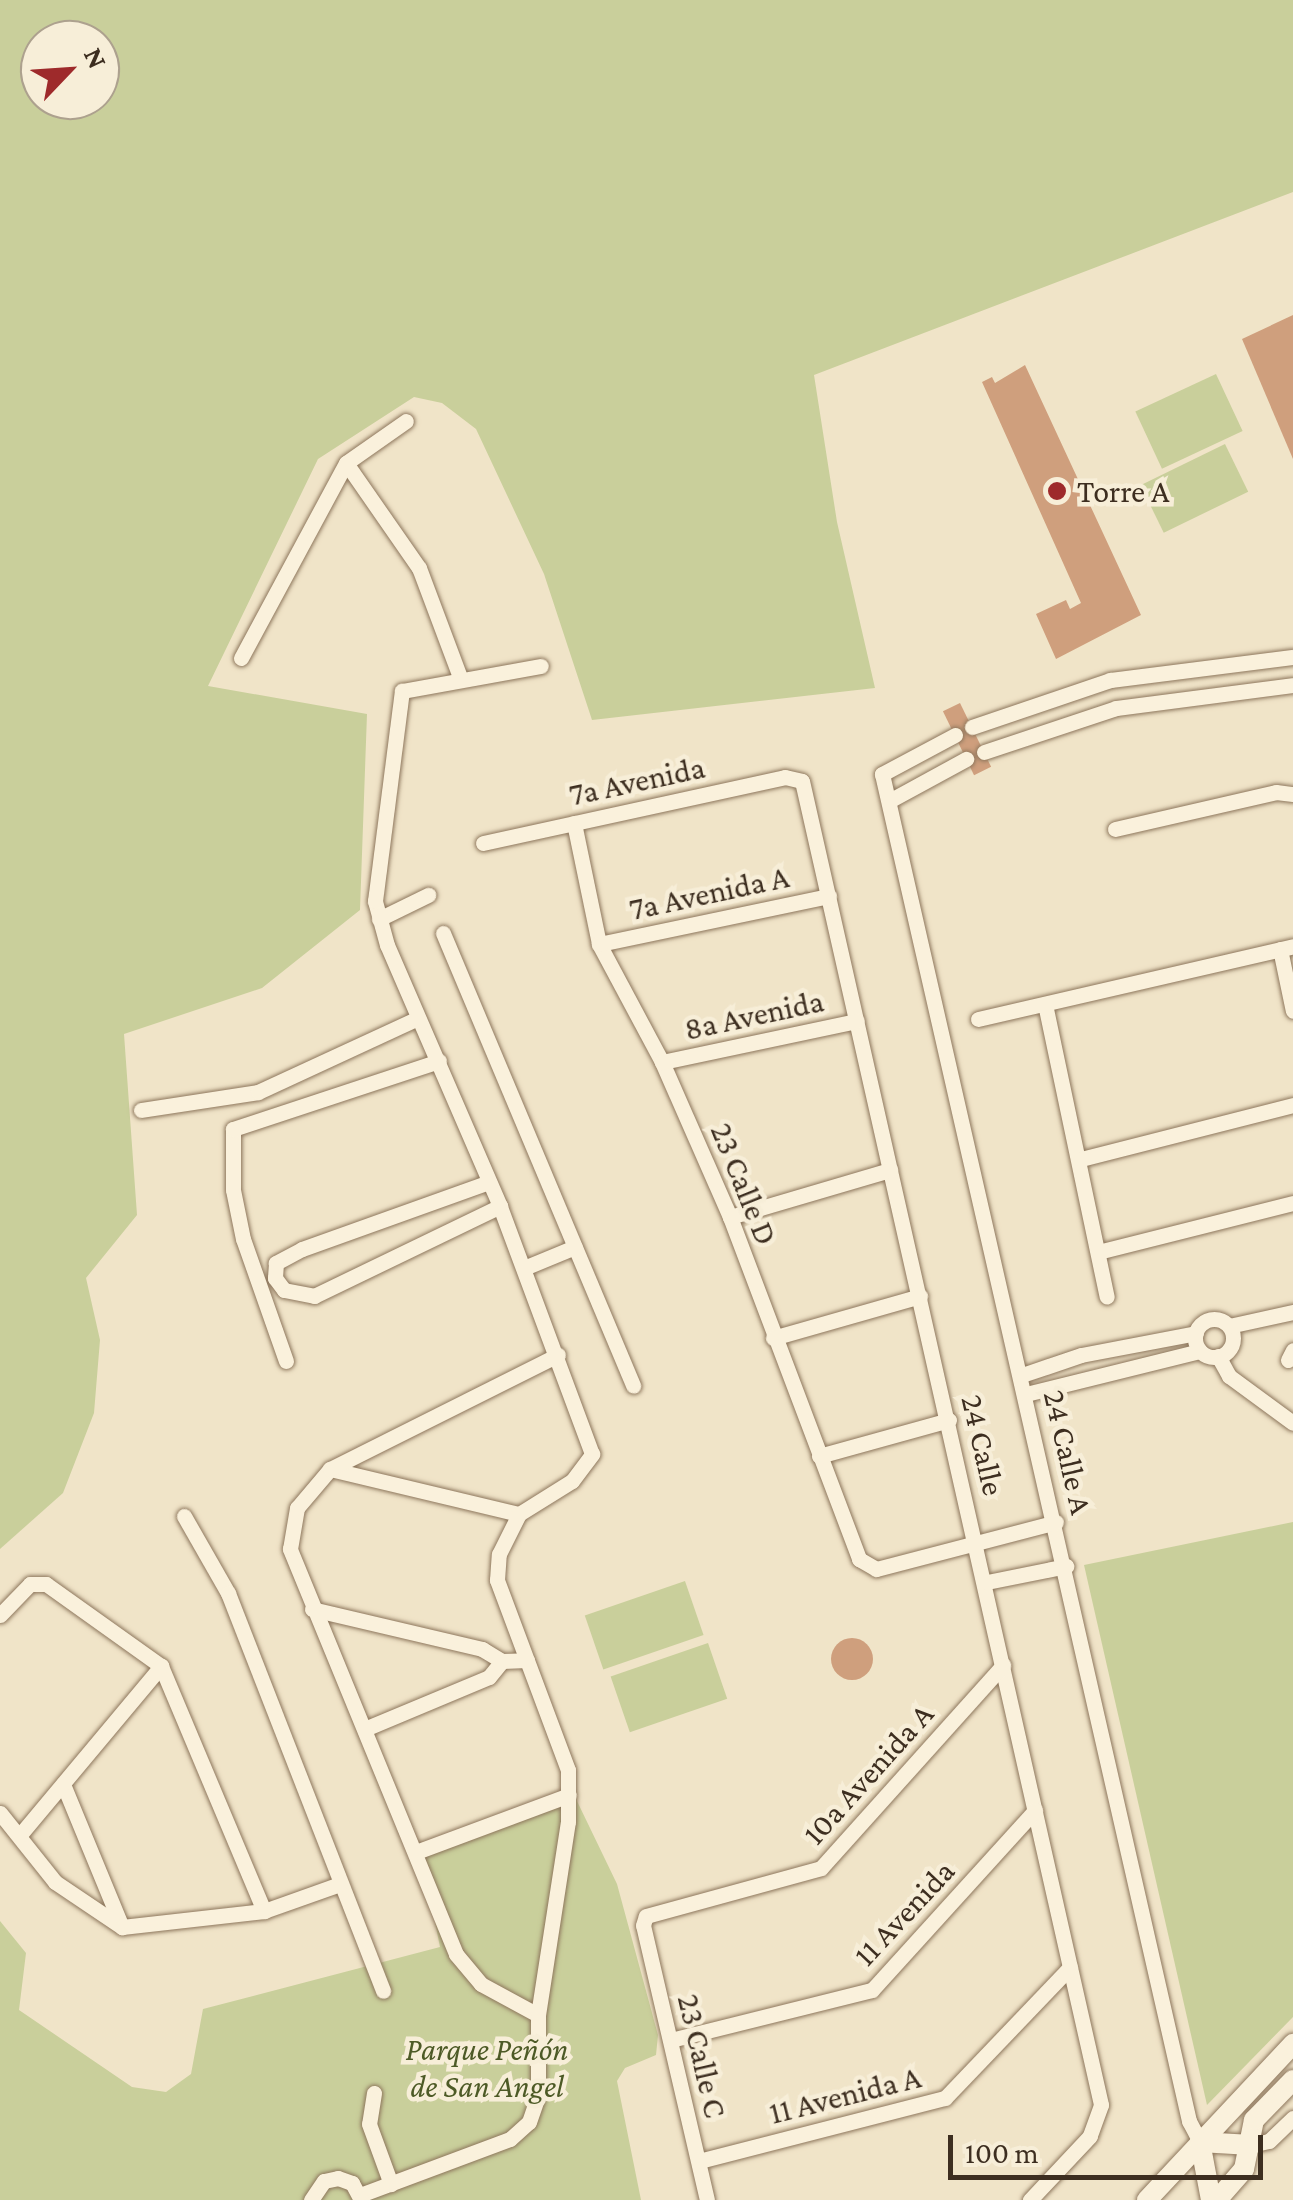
<!DOCTYPE html>
<meta charset="utf-8">
<style>
body{margin:0}
#map{position:relative;width:1293px;height:2200px;overflow:hidden;background:#f0e4c8;font-family:"Crimson Pro",serif}
div>[style]{position:absolute}
.green>*{inset:0;background:#c9cf9b;transform-origin:0 0}
.building>*{inset:0;background:#cf9f7d;transform-origin:0 0}
.round{border-radius:50%}
.roads{filter:drop-shadow(0 0 2px #8d765c) drop-shadow(0 0 2px #8d765c)}
.minor>*{height:15px;margin:-7.5px;padding:0 7.5px;transform-origin:7.5px;border-radius:7.5px;background:#faf1dc}
.minor>.ring{margin:-7.5px;padding:0;box-sizing:content-box;background:none;border:15px solid #faf1dc;border-radius:50%}
.tertiary>*{height:20px;margin:-10px;padding:0 10px;transform-origin:10px;border-radius:10px;background:#faf1dc}
.dots>*{width:28px;height:28px;translate:-50% -50%;box-sizing:border-box;border:5px solid #f7eed8;border-radius:50%}
span{translate:-50% -50%;white-space:nowrap;text-align:center;line-height:1.15;-webkit-text-stroke:9px #f7eed8;paint-order:stroke}
.poi-label{font-size:32px;color:#3d2e20}
.left{translate:0 -50%;text-align:left}
.street-label{font-size:32px;color:#3d2e20}
.park-label{font-size:32px;color:#4d5a26;font-style:italic}
.north{position:absolute;left:20px;top:20px;width:100px;height:100px;box-sizing:border-box;background:#f7eed8;border:2px solid #ada18e;border-radius:50%;rotate:65deg;font-size:28px;font-weight:700;line-height:40px;text-align:center;color:#3d2e20}
.north::after{content:'';display:block;margin:auto;width:35px;height:45px;background:#9e2a2b;clip-path:polygon(50% 0,100% 100%,50% 72%,0 100%)}
.scale{position:absolute;left:948px;top:2135px;width:315px;height:45px;box-sizing:border-box;border:5px solid #3d2e20;border-top:0;padding-left:12px;font-size:30px;line-height:35px;white-space:nowrap;color:#3d2e20;-webkit-text-stroke:8px #f7eed8;paint-order:stroke}
</style>
<div id="map">
<div class="green">
<div style="clip-path:polygon(evenodd,0 0,1293px 0,1293px 192px,814px 375px,837px 522px,875px 688px,592px 720px,544px 574px,476px 429px,442px 403px,414px 397px,318px 459px,208px 686px,367px 714px,360px 910px,262px 988px,124px 1034px,137px 1215px,86px 1278px,100px 1340px,94px 1413px,63px 1493px,0 1549px,0 0,40px 40px,100px 40px,100px 100px,40px 100px,40px 40px)"></div>
<div style="left:1216px;top:374px;width:63px;height:89px;rotate:65deg"></div>
<div style="left:1225px;top:444px;width:53px;height:94px;rotate:64deg"></div>
<div style="clip-path:polygon(1293px 1522px,1293px 2017px,1207px 2105px,1084px 1565px)"></div>
<div style="left:685px;top:1581px;width:57px;height:106px;rotate:71deg"></div>
<div style="left:708px;top:1643px;width:59px;height:103px;rotate:71deg"></div>
<div style="clip-path:polygon(576px 1799px,617px 1884px,658px 2035px,656px 2055px,625px 2068px,617px 2081px,641px 2200px,0 2200px,0 1921px,26px 1953px,19px 2010px,132px 2087px,166px 2092px,191px 2074px,203px 2009px,440px 1947px,422px 1858px)"></div>
</div>
<div class="building">
<div style="clip-path:polygon(1293px 315px,1293px 459px,1242px 339px)"></div>
<div style="clip-path:polygon(1025px 365px,1141px 615px,1056px 659px,1036px 614px,1066px 600px,1070px 609px,1081px 603px,982px 382px,992px 377px,995px 383px)"></div>
<div style="left:960px;top:703px;width:71px;height:19px;rotate:64deg"></div>
<div class="round" style="left:831px;top:1638px;width:42px;height:42px"></div>
</div>
<div class="roads">
<div class="minor">
<div style="left:346px;top:463px;width:128px;rotate:55.2deg"></div>
<div style="left:419px;top:568px;width:116px;rotate:69.4deg"></div>
<div style="left:241px;top:658px;width:221px;rotate:-61.7deg"></div>
<div style="left:346px;top:463px;width:73px;rotate:-35deg"></div>
<div style="left:972px;top:727px;width:146px;rotate:-18.8deg"></div>
<div style="left:1110px;top:680px;width:184px;rotate:-7.2deg"></div>
<div style="left:955px;top:735px;width:83px;rotate:151.9deg"></div>
<div style="left:882px;top:774px;width:1382px;rotate:77.16deg"></div>
<div style="left:1189px;top:2121px;width:24px;rotate:62deg"></div>
<div style="left:984px;top:752px;width:139px;rotate:-18.4deg"></div>
<div style="left:1116px;top:708px;width:178px;rotate:-7.4deg"></div>
<div style="left:889px;top:801px;width:88px;rotate:-28.6deg"></div>
<div style="left:574px;top:823px;width:124px;rotate:78.3deg"></div>
<div style="left:599px;top:944px;width:134px;rotate:61.9deg"></div>
<div style="left:662px;top:1062px;width:169px;rotate:66.3deg"></div>
<div style="left:730px;top:1217px;width:366px;rotate:69.3deg"></div>
<div style="left:859px;top:1559px;width:20px;rotate:30deg"></div>
<div style="left:876px;top:1569px;width:186px;rotate:-14.6deg"></div>
<div style="left:1115px;top:829px;width:165px;rotate:-12.9deg"></div>
<div style="left:1276px;top:792px;width:17px;rotate:7deg"></div>
<div style="left:483px;top:843px;width:309px;rotate:-12.3deg"></div>
<div style="left:785px;top:777px;width:17px;rotate:13deg"></div>
<div style="left:802px;top:781px;width:1357px;rotate:77.27deg"></div>
<div style="left:1101px;top:2105px;width:33px;rotate:110deg"></div>
<div style="left:1090px;top:2136px;width:88px;rotate:133.2deg"></div>
<div style="left:379px;top:919px;width:55px;rotate:-26.1deg"></div>
<div style="left:443px;top:933px;width:491px;rotate:67.2deg"></div>
<div style="left:599px;top:944px;width:235px;rotate:-11.8deg"></div>
<div style="left:1280px;top:949px;width:63px;rotate:78.2deg"></div>
<div style="left:1045px;top:1004px;width:299px;rotate:78.1deg"></div>
<div style="left:978px;top:1019px;width:323px;rotate:-13deg"></div>
<div style="left:662px;top:1062px;width:199px;rotate:-11.9deg"></div>
<div style="left:141px;top:1110px;width:118px;rotate:-8.7deg"></div>
<div style="left:258px;top:1092px;width:176px;rotate:-24.8deg"></div>
<div style="left:1081px;top:1159px;width:219px;rotate:-14.3deg"></div>
<div style="left:489px;top:1182px;width:199px;rotate:160.3deg"></div>
<div style="left:302px;top:1249px;width:30px;rotate:152deg"></div>
<div style="left:276px;top:1263px;width:15px;rotate:94deg"></div>
<div style="left:275px;top:1278px;width:15px;rotate:53deg"></div>
<div style="left:284px;top:1290px;width:31px;rotate:11deg"></div>
<div style="left:314px;top:1296px;width:207px;rotate:-25.8deg"></div>
<div style="left:730px;top:1217px;width:167px;rotate:-16.4deg"></div>
<div style="left:1098px;top:1252px;width:201px;rotate:-14.1deg"></div>
<div style="left:524px;top:1268px;width:55px;rotate:-22.4deg"></div>
<div class="ring" style="left:1195px;top:1319px;width:23px;height:23px"></div>
<div style="left:1229px;top:1326px;width:66px;rotate:-12.3deg"></div>
<div style="left:773px;top:1338px;width:153px;rotate:-15.9deg"></div>
<div style="left:1218px;top:1356px;width:23px;rotate:61deg"></div>
<div style="left:1229px;top:1376px;width:79px;rotate:36.3deg"></div>
<div style="left:1288px;top:1360px;width:11px;rotate:-63deg"></div>
<div style="left:286px;top:1361px;width:129px;rotate:-109.4deg"></div>
<div style="left:243px;top:1239px;width:50px;rotate:-101.5deg"></div>
<div style="left:233px;top:1190px;width:61px;rotate:-90deg"></div>
<div style="left:233px;top:1129px;width:217px;rotate:-18.3deg"></div>
<div style="left:1022px;top:1375px;width:62px;rotate:-18.7deg"></div>
<div style="left:1081px;top:1355px;width:117px;rotate:-10.8deg"></div>
<div style="left:1026px;top:1394px;width:179px;rotate:-13.9deg"></div>
<div style="left:819px;top:1456px;width:135px;rotate:-15.5deg"></div>
<div style="left:330px;top:1469px;width:194px;rotate:13.4deg"></div>
<div style="left:184px;top:1516px;width:89px;rotate:60.3deg"></div>
<div style="left:228px;top:1593px;width:427px;rotate:68.7deg"></div>
<div style="left:987px;top:1582px;width:81px;rotate:-11.4deg"></div>
<div style="left:312px;top:1609px;width:175px;rotate:13.2deg"></div>
<div style="left:482px;top:1649px;width:23px;rotate:31deg"></div>
<div style="left:502px;top:1661px;width:25px;rotate:-2deg"></div>
<div style="left:0;top:1615px;width:43px;rotate:-45.9deg"></div>
<div style="left:30px;top:1584px;width:16px"></div>
<div style="left:46px;top:1584px;width:141px;rotate:35.5deg"></div>
<div style="left:161px;top:1666px;width:266px;rotate:67.2deg"></div>
<div style="left:367px;top:1728px;width:132px;rotate:-22.7deg"></div>
<div style="left:489px;top:1677px;width:21px;rotate:-51deg"></div>
<div style="left:63px;top:1784px;width:155px;rotate:67.6deg"></div>
<div style="left:0;top:1813px;width:88px;rotate:51.4deg"></div>
<div style="left:55px;top:1882px;width:81px;rotate:33.9deg"></div>
<div style="left:122px;top:1927px;width:143px;rotate:-6.4deg"></div>
<div style="left:264px;top:1911px;width:81px;rotate:-19.6deg"></div>
<div style="left:19px;top:1836px;width:222px;rotate:-50.1deg"></div>
<div style="left:416px;top:1852px;width:163px;rotate:-20.4deg"></div>
<div style="left:538px;top:2015px;width:65px;rotate:-151.5deg"></div>
<div style="left:481px;top:1984px;width:39px;rotate:-130deg"></div>
<div style="left:456px;top:1954px;width:438px;rotate:-112.3deg"></div>
<div style="left:290px;top:1549px;width:42px;rotate:-80.3deg"></div>
<div style="left:297px;top:1508px;width:51px;rotate:-49.8deg"></div>
<div style="left:330px;top:1469px;width:255px;rotate:-26.6deg"></div>
<div style="left:671px;top:2040px;width:207px;rotate:-14deg"></div>
<div style="left:872px;top:1990px;width:243px;rotate:-47.8deg"></div>
<div style="left:374px;top:2093px;width:31px;rotate:99deg"></div>
<div style="left:369px;top:2124px;width:64px;rotate:69.9deg"></div>
<div style="left:1251px;top:2145px;width:18px;rotate:-13deg"></div>
<div style="left:1269px;top:2141px;width:33px;rotate:-44deg"></div>
<div style="left:699px;top:2161px;width:254px;rotate:-14.4deg"></div>
<div style="left:945px;top:2098px;width:181px;rotate:-46.3deg"></div>
<div style="left:360px;top:2195px;width:160px;rotate:-20.5deg"></div>
<div style="left:510px;top:2139px;width:25px;rotate:-42deg"></div>
<div style="left:529px;top:2122px;width:28px;rotate:-71deg"></div>
<div style="left:538px;top:2096px;width:81px;rotate:-90deg"></div>
<div style="left:538px;top:2015px;width:195px;rotate:-81.2deg"></div>
<div style="left:568px;top:1822px;width:52px;rotate:-90deg"></div>
<div style="left:568px;top:1770px;width:203px;rotate:-110.5deg"></div>
<div style="left:497px;top:1580px;width:26px;rotate:-86deg"></div>
<div style="left:499px;top:1554px;width:45px;rotate:-63.4deg"></div>
<div style="left:519px;top:1514px;width:62px;rotate:-31.9deg"></div>
<div style="left:572px;top:1481px;width:34px;rotate:-53deg"></div>
<div style="left:592px;top:1454px;width:265px;rotate:-110.4deg"></div>
<div style="left:500px;top:1206px;width:284px;rotate:-113.4deg"></div>
<div style="left:387px;top:945px;width:46px;rotate:-105.3deg"></div>
<div style="left:375px;top:901px;width:212px;rotate:-82.7deg"></div>
<div style="left:402px;top:691px;width:141px;rotate:-10.2deg"></div>
<div style="left:311px;top:2200px;width:23px;rotate:-56deg"></div>
<div style="left:324px;top:2181px;width:14px;rotate:-12deg"></div>
<div style="left:338px;top:2178px;width:15px;rotate:20deg"></div>
<div style="left:352px;top:2183px;width:19px;rotate:62deg"></div>
<div style="left:707px;top:2200px;width:282px;rotate:-103.1deg"></div>
<div style="left:643px;top:1925px;width:9px;rotate:-72deg"></div>
<div style="left:646px;top:1916px;width:181px;rotate:-15.3deg"></div>
<div style="left:821px;top:1868px;width:273px;rotate:-48.1deg"></div>
</div>
<div class="tertiary">
<div style="left:1147px;top:2200px;width:214px;rotate:-46.9deg"></div>
<div style="left:1211px;top:2200px;width:59px;rotate:-100.7deg"></div>
<div style="left:1200px;top:2142px;width:51px;rotate:3.4deg"></div>
<div style="left:1217px;top:2200px;width:41px;rotate:-48.9deg"></div>
<div style="left:1244px;top:2169px;width:50px;rotate:-78.5deg"></div>
<div style="left:1254px;top:2120px;width:56px;rotate:-45.7deg"></div>
</div>
</div>
<div class="dots">
<div style="left:1057px;top:491px;background:#9e2a2b"></div>
</div>
<div class="poi-label">
<span class="left" style="left:1077px;top:491px">Torre A</span>
</div>
<div class="street-label">
<span style="left:637px;top:781px;rotate:-12deg">7a Avenida</span>
<span style="left:709px;top:893px;rotate:-12deg">7a Avenida A</span>
<span style="left:754px;top:1015px;rotate:-12deg">8a Avenida</span>
<span style="left:744px;top:1184px;rotate:68deg">23 Calle D</span>
<span style="left:983px;top:1445px;rotate:77deg">24 Calle</span>
<span style="left:1068px;top:1452px;rotate:77deg">24 Calle A</span>
<span style="left:868px;top:1774px;rotate:-48deg">10a Avenida A</span>
<span style="left:904px;top:1913px;rotate:-47deg">11 Avenida</span>
<span style="left:702px;top:2056px;rotate:77deg">23 Calle C</span>
<span style="left:845px;top:2095px;rotate:-14deg">11 Avenida A</span>
</div>
<div class="park-label">
<span style="left:487px;top:2068px">Parque Peñón<br>de San Angel</span>
</div>
<div class="north">N</div>
<div class="scale">100 m</div>
</div>
